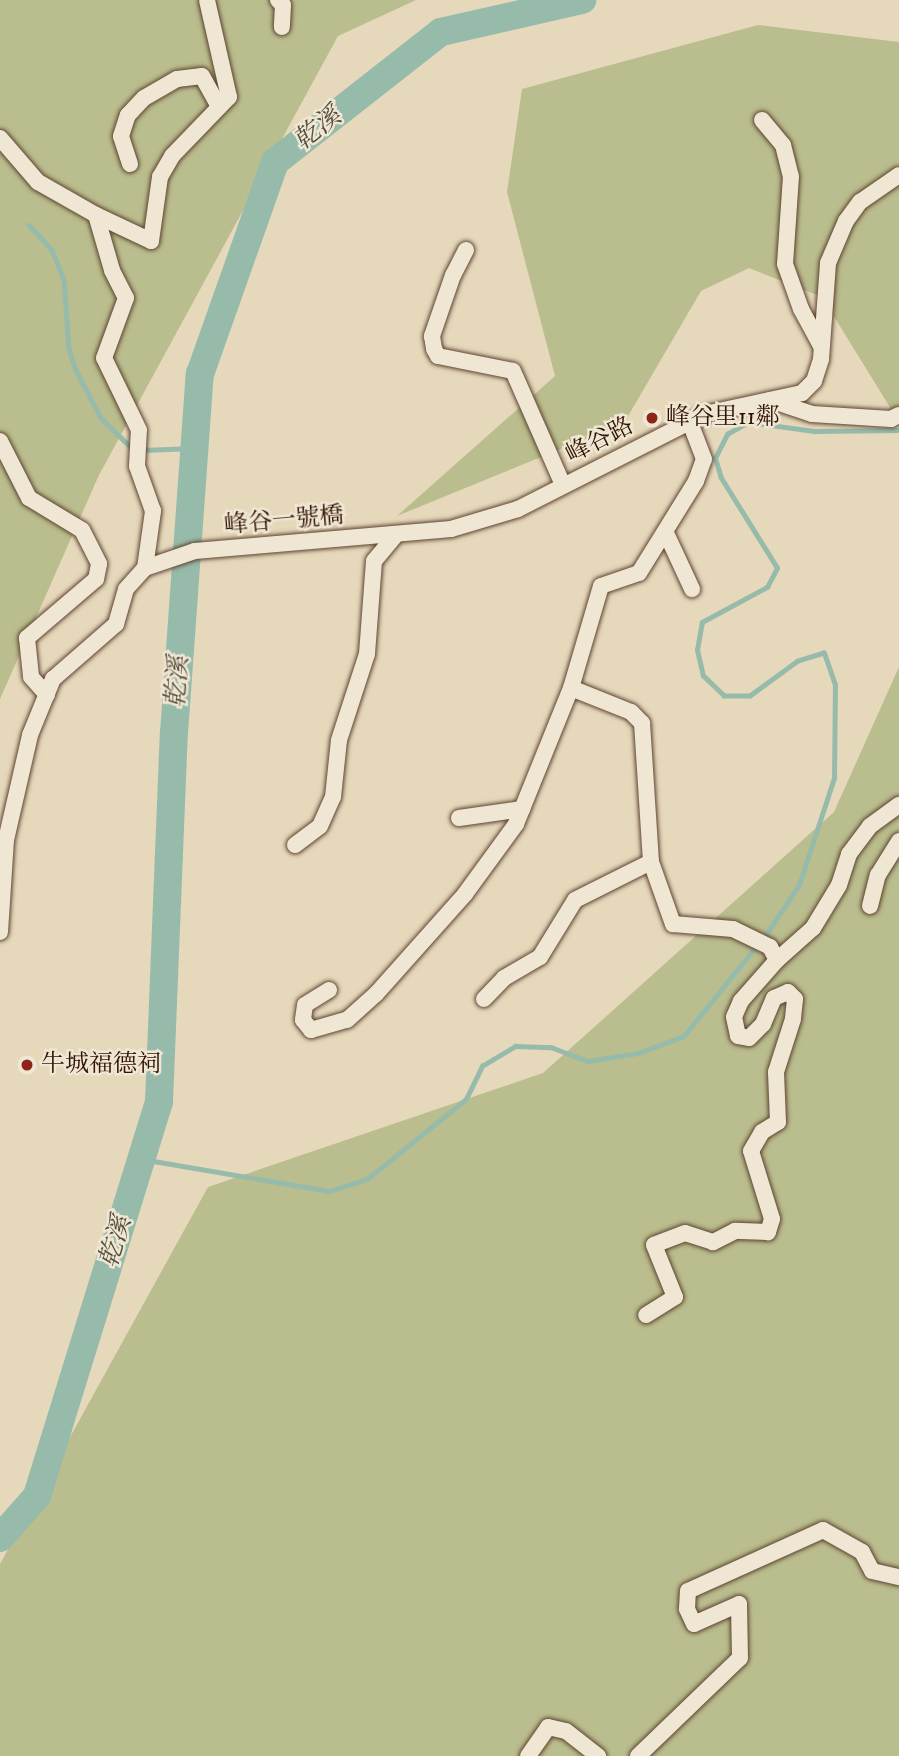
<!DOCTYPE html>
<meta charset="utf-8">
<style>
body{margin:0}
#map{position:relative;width:899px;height:1756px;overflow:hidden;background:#e6d8bb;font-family:"IM FELL DW Pica","Noto Serif TC",serif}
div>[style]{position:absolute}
.green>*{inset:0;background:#babd8d}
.stream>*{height:4.5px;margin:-2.25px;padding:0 2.25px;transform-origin:2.25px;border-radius:2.25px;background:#97bbab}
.river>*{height:28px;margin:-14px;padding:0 14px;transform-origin:14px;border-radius:14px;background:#97bbab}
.roads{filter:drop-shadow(0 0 2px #5e4431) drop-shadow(0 0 2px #5e4431)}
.minor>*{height:16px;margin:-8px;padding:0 8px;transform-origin:8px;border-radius:8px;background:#efe6d3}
.dots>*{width:19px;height:19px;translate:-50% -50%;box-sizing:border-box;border:4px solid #efe6d3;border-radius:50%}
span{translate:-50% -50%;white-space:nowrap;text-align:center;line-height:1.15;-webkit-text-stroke:5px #efe6d3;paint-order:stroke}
.poi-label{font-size:24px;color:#311303}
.left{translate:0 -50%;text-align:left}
.street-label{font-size:24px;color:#311303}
.water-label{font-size:26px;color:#554e3e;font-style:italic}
</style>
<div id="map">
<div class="green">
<div style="clip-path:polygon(0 0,416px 0,338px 36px,99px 475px,0 699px)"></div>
<div style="clip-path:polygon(758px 25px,899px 42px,899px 422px,822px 297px,749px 268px,701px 291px,624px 423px,397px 516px,555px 376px,507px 192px,522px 89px)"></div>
<div style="clip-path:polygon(899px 667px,899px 1756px,0 1756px,0 1564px,208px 1187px,543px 1073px,834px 812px)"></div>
</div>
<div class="stream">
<div style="left:29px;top:225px;width:34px;rotate:47deg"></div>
<div style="left:52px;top:250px;width:31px;rotate:68deg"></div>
<div style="left:64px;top:279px;width:70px;rotate:85.9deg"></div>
<div style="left:69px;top:349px;width:22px;rotate:72deg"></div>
<div style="left:76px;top:370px;width:54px;rotate:62.5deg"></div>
<div style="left:101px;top:418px;width:45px;rotate:44.1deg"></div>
<div style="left:141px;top:450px;width:54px;rotate:-2.1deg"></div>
<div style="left:763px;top:939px;width:65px;rotate:-56.3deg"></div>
<div style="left:799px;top:885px;width:113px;rotate:-71.9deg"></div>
<div style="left:834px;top:778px;width:93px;rotate:-89.4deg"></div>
<div style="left:835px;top:685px;width:34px;rotate:-109deg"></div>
<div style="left:824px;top:653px;width:27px;rotate:163deg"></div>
<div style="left:798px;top:661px;width:59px;rotate:143.9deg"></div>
<div style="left:750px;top:696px;width:26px;rotate:180deg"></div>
<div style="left:724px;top:696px;width:29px;rotate:-136deg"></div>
<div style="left:703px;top:676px;width:27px;rotate:-103deg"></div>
<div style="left:697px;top:650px;width:28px;rotate:-80deg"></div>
<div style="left:702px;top:622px;width:74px;rotate:-28.3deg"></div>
<div style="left:767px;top:587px;width:21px;rotate:-62deg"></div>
<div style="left:777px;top:568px;width:106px;rotate:-121.9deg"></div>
<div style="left:721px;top:478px;width:21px;rotate:-107deg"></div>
<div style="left:715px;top:458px;width:27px;rotate:-63deg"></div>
<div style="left:727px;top:434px;width:25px;rotate:-29deg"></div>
<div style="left:749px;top:422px;width:67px;rotate:7.8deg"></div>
<div style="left:815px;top:431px;width:84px;rotate:-0.7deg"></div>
<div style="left:142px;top:1159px;width:191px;rotate:9.7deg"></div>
<div style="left:330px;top:1191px;width:39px;rotate:-18deg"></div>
<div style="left:367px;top:1179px;width:127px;rotate:-38.9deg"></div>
<div style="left:466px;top:1099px;width:37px;rotate:-64deg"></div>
<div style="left:482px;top:1066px;width:39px;rotate:-31deg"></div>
<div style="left:515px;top:1046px;width:36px;rotate:2deg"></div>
<div style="left:551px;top:1047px;width:40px;rotate:21deg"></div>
<div style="left:588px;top:1061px;width:51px;rotate:-9.1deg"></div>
<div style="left:638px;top:1053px;width:49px;rotate:-20.3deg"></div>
<div style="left:684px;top:1036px;width:117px;rotate:-51.3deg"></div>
</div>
<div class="river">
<div style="left:0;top:1538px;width:56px;rotate:-48.6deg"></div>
<div style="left:37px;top:1496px;width:412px;rotate:-72.8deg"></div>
<div style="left:159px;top:1102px;width:369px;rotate:-87.7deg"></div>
<div style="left:174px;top:733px;width:360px;rotate:-85.9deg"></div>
<div style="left:200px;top:374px;width:225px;rotate:-70.5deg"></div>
<div style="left:275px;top:162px;width:211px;rotate:-38.1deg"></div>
<div style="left:441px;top:32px;width:145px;rotate:-12.8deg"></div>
</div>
<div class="roads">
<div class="minor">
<div style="left:278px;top:0;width:7px;rotate:45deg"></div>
<div style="left:283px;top:5px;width:22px;rotate:93deg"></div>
<div style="left:762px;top:120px;width:33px;rotate:50deg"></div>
<div style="left:783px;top:145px;width:32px;rotate:76deg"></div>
<div style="left:791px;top:176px;width:88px;rotate:93.9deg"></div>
<div style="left:785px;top:264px;width:48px;rotate:70.4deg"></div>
<div style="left:801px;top:309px;width:42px;rotate:61.6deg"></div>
<div style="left:0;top:138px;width:58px;rotate:49.2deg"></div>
<div style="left:38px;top:182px;width:67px;rotate:29.6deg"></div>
<div style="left:130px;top:164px;width:29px;rotate:-108deg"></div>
<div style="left:121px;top:136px;width:22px;rotate:-72deg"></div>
<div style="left:128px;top:115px;width:23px;rotate:-47deg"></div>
<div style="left:144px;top:98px;width:38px;rotate:-30deg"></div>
<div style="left:177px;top:79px;width:25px;rotate:-7deg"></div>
<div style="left:202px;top:76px;width:35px;rotate:61deg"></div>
<div style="left:466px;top:250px;width:28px;rotate:117deg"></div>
<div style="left:453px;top:275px;width:65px;rotate:109deg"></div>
<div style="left:432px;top:336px;width:13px;rotate:81deg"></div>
<div style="left:434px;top:349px;width:8px;rotate:60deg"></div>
<div style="left:438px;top:356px;width:76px;rotate:11.3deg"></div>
<div style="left:513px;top:371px;width:124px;rotate:66.3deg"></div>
<div style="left:770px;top:400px;width:44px;rotate:18.4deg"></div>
<div style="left:812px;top:414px;width:79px;rotate:3.6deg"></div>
<div style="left:891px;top:419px;width:9px;rotate:-27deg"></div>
<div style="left:0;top:441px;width:64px;rotate:63deg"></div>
<div style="left:29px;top:498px;width:62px;rotate:31.1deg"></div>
<div style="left:82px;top:530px;width:38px;rotate:63deg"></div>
<div style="left:99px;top:564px;width:15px;rotate:101deg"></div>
<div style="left:96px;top:579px;width:91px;rotate:139.5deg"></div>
<div style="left:27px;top:638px;width:39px;rotate:84deg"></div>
<div style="left:31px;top:677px;width:24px;rotate:48deg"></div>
<div style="left:666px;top:533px;width:62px;rotate:65.1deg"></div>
<div style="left:145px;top:568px;width:58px;rotate:-82deg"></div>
<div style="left:153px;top:511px;width:48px;rotate:-109.6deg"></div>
<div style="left:137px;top:466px;width:36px;rotate:-87deg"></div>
<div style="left:139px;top:430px;width:80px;rotate:-115.9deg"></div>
<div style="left:104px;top:358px;width:64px;rotate:-69.9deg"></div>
<div style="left:126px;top:298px;width:31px;rotate:-117deg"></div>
<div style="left:112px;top:270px;width:57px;rotate:-106.2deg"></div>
<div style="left:96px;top:215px;width:61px;rotate:25.3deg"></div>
<div style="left:151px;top:241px;width:65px;rotate:-82deg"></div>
<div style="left:160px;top:177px;width:24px;rotate:-60deg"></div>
<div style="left:172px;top:156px;width:82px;rotate:-46deg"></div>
<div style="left:229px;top:97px;width:99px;rotate:-102.8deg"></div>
<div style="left:571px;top:688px;width:65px;rotate:21.8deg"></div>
<div style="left:631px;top:712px;width:16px;rotate:45deg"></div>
<div style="left:642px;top:723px;width:139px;rotate:86.3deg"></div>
<div style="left:651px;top:862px;width:66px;rotate:70.5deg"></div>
<div style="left:673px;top:924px;width:60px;rotate:4.8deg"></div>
<div style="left:733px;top:929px;width:41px;rotate:25.9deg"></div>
<div style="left:770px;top:947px;width:15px;rotate:62deg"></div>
<div style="left:777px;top:960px;width:55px;rotate:131.3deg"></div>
<div style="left:741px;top:1001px;width:17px;rotate:114deg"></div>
<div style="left:734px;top:1017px;width:19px;rotate:78deg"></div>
<div style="left:738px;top:1036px;width:11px;rotate:10deg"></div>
<div style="left:749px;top:1038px;width:20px;rotate:-45deg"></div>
<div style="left:763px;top:1024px;width:28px;rotate:-67deg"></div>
<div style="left:774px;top:998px;width:15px;rotate:-23deg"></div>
<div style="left:788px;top:992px;width:10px;rotate:45deg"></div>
<div style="left:795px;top:999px;width:20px;rotate:96deg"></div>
<div style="left:793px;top:1019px;width:56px;rotate:107.8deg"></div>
<div style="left:776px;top:1072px;width:50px;rotate:87.7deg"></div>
<div style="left:778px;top:1122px;width:19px;rotate:148deg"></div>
<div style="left:762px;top:1132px;width:22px;rotate:120deg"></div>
<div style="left:751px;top:1151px;width:71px;rotate:72.8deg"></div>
<div style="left:772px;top:1219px;width:14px;rotate:107deg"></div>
<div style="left:768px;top:1232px;width:33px;rotate:-178deg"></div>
<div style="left:735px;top:1231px;width:25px;rotate:153deg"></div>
<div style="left:713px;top:1242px;width:29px;rotate:-162deg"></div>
<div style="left:685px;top:1233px;width:33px;rotate:159deg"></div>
<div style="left:654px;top:1245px;width:56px;rotate:68deg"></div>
<div style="left:675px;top:1297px;width:34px;rotate:148deg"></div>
<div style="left:459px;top:818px;width:64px;rotate:-8.1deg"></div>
<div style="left:295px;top:845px;width:31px;rotate:-37deg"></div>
<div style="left:320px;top:826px;width:32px;rotate:-66deg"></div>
<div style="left:333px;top:797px;width:57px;rotate:-84deg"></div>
<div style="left:339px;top:740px;width:90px;rotate:-72deg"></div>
<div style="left:367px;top:654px;width:93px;rotate:-85.7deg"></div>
<div style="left:374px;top:561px;width:35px;rotate:-50deg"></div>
<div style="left:870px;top:906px;width:32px;rotate:-76deg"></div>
<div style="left:878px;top:875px;width:40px;rotate:-58deg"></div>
<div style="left:0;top:932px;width:92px;rotate:-86.3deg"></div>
<div style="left:6px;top:840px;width:108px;rotate:-77.1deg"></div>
<div style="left:30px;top:735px;width:61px;rotate:-67.7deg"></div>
<div style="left:53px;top:679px;width:84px;rotate:-41.1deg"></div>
<div style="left:116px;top:624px;width:36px;rotate:-74deg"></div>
<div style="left:126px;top:589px;width:28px;rotate:-48deg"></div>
<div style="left:145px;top:568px;width:53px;rotate:-18.8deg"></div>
<div style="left:195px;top:551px;width:257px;rotate:-4.9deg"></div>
<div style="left:451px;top:529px;width:70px;rotate:-16.6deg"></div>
<div style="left:518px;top:509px;width:210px;rotate:-26.9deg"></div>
<div style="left:705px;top:414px;width:99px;rotate:-12.2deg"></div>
<div style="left:802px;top:393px;width:17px;rotate:-45deg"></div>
<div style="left:814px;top:381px;width:23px;rotate:-72deg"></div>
<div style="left:821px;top:359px;width:96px;rotate:-85.8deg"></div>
<div style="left:828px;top:263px;width:46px;rotate:-66.8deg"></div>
<div style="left:846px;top:221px;width:24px;rotate:-54deg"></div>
<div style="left:860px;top:202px;width:47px;rotate:-34.7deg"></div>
<div style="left:777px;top:960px;width:48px;rotate:-41.6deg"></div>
<div style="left:813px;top:928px;width:50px;rotate:-58.8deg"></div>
<div style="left:839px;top:885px;width:33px;rotate:-72deg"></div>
<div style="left:849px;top:854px;width:35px;rotate:-53deg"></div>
<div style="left:870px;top:826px;width:36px;rotate:-36deg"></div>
<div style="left:329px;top:990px;width:28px;rotate:148deg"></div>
<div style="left:305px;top:1005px;width:15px;rotate:98deg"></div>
<div style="left:303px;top:1020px;width:13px;rotate:51deg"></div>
<div style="left:311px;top:1030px;width:37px;rotate:-16deg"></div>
<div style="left:347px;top:1020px;width:39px;rotate:-42deg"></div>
<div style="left:376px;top:994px;width:134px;rotate:-48.3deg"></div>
<div style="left:465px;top:894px;width:87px;rotate:-53.9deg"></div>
<div style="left:516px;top:824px;width:147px;rotate:-68deg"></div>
<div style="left:571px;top:688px;width:106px;rotate:-73.6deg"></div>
<div style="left:601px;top:586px;width:40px;rotate:-18.9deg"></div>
<div style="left:639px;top:573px;width:108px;rotate:-58.2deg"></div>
<div style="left:696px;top:481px;width:23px;rotate:-70deg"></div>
<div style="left:704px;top:459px;width:40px;rotate:-111deg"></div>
<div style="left:484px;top:999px;width:29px;rotate:-46deg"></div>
<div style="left:504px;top:978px;width:42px;rotate:-30.3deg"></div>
<div style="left:540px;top:957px;width:67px;rotate:-58.4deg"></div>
<div style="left:575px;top:900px;width:85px;rotate:-26.6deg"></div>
<div style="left:528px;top:1756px;width:35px;rotate:-55deg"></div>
<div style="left:548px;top:1727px;width:18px;rotate:13deg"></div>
<div style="left:566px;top:1731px;width:41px;rotate:38deg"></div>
<div style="left:638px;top:1756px;width:141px;rotate:-43.9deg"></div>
<div style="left:740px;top:1658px;width:54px;rotate:-91.1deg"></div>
<div style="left:739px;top:1604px;width:49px;rotate:156deg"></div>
<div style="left:694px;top:1624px;width:17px;rotate:-115deg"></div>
<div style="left:687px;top:1609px;width:18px;rotate:-87deg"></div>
<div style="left:688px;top:1591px;width:148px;rotate:-24.3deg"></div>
<div style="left:823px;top:1530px;width:45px;rotate:29.4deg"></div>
<div style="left:862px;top:1552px;width:21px;rotate:62deg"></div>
<div style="left:872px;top:1571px;width:28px;rotate:13deg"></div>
</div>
</div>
<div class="dots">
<div style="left:652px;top:418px;background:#8f2418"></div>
<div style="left:27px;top:1065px;background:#8f2418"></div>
</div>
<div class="poi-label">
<span class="left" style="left:666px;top:418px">峰谷里11鄰</span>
<span class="left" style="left:41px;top:1065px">牛城福德祠</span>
</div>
<div class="street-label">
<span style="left:600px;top:441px;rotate:-27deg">峰谷路</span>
<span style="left:284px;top:521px;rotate:-5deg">峰谷一號橋</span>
</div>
<div class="water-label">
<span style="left:318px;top:129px;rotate:-38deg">乾溪</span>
<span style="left:178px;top:682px;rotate:-86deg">乾溪</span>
<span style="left:116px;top:1242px;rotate:-73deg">乾溪</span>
</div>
</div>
